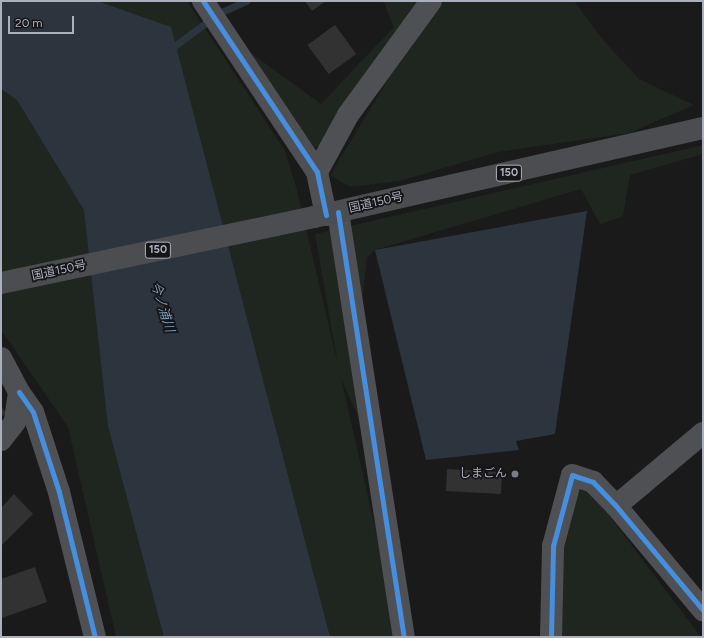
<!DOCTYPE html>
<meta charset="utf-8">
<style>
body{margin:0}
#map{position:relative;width:704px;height:638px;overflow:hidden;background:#1a1a1b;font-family:Figtree,"Noto Sans JP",sans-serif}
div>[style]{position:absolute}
.green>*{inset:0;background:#1e261f}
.water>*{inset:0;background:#2c353e}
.stream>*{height:7px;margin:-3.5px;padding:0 3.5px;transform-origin:3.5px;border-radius:3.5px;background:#2c353e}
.building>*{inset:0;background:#323233;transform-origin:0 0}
.street>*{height:22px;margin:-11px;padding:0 11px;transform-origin:11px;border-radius:11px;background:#4f5054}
.highway>*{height:22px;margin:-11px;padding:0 11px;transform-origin:11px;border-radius:11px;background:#4c4d51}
.cycleway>*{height:5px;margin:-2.5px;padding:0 2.5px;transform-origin:2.5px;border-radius:2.5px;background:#468fdf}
.dots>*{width:11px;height:11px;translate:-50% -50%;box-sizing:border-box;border:2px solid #151417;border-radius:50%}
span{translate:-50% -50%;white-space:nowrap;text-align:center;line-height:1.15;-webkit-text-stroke:3.5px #151417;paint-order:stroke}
.shield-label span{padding:1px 3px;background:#151417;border:1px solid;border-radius:3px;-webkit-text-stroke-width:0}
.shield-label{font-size:11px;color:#abb0bd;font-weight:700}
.street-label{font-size:12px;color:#abb0bd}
.poi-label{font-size:12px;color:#abb0bd}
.right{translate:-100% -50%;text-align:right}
.water-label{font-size:13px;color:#7f9dbb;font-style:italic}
.frame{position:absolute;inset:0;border:2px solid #abb0bd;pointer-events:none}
.scale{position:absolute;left:8px;top:16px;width:66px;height:18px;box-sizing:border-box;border:2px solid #abb0bd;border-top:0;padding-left:5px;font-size:12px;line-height:14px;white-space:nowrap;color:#abb0bd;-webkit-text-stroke:3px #151417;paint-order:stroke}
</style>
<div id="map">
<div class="green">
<div style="clip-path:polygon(1px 1px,187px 1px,285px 151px,297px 190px,338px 365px,315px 234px,703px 145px,703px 154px,630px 175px,623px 216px,600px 224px,581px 189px,375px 250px,367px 257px,357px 346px,373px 451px,341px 378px,400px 637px,116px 637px,68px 427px,1px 330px)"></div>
<div style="clip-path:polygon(383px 1px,423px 1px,321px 146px,308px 149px,226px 35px,321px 104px,394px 27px)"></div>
<div style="clip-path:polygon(445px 1px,574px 1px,604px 41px,639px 79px,694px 105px,629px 133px,498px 152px,400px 181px,350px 187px,330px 175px,389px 78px)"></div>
<div style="clip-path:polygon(580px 477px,701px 637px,556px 637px,552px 578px)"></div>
</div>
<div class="water">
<div style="clip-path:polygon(1px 1px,97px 1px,171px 27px,330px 637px,164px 637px,108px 426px,84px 210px,17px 100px,1px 89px)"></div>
<div style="clip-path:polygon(587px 211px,555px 434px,516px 441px,519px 450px,426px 460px,375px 250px)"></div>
</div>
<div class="stream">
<div style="left:169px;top:50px;width:62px;rotate:-36.5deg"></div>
<div style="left:219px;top:13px;width:30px;rotate:-24deg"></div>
</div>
<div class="building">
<div style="clip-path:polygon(305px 1px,326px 1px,312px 11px)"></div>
<div style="left:335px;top:25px;width:36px;height:34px;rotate:54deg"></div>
<div style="clip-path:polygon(1px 407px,6px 413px,1px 417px)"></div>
<div style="left:502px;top:472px;width:22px;height:55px;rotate:93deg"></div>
<div style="clip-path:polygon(14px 494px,33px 514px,1px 546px,1px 508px)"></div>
<div style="clip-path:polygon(35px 567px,47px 602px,2px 618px,1px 579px)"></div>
</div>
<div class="street">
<div style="left:203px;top:1px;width:206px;rotate:56.3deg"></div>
<div style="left:317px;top:172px;width:44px;rotate:78.2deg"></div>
<div style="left:317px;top:172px;width:65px;rotate:-61.5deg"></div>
<div style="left:348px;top:115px;width:141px;rotate:-53.9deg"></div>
<div style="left:338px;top:212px;width:430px;rotate:81.2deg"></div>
<div style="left:1px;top:358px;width:38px;rotate:62deg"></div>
<div style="left:19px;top:392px;width:30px;rotate:98deg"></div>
<div style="left:15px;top:422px;width:23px;rotate:128deg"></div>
<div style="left:19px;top:392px;width:24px;rotate:55deg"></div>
<div style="left:33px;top:412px;width:84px;rotate:72deg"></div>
<div style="left:59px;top:492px;width:149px;rotate:76.1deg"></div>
<div style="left:616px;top:506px;width:114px;rotate:-40deg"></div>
<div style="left:551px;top:637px;width:91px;rotate:-88.7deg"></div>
<div style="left:553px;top:546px;width:73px;rotate:-75deg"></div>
<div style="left:572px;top:475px;width:22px;rotate:18deg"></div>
<div style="left:593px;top:482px;width:33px;rotate:46deg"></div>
<div style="left:616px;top:506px;width:136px;rotate:50.1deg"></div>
</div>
<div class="highway">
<div style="left:1px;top:283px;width:320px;rotate:-11.9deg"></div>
<div style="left:314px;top:217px;width:399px;rotate:-12.9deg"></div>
</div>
<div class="cycleway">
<div style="left:203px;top:1px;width:206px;rotate:56.3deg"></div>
<div style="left:317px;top:172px;width:44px;rotate:78.2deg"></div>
<div style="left:338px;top:212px;width:430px;rotate:81.2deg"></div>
<div style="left:19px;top:392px;width:24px;rotate:55deg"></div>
<div style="left:33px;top:412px;width:84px;rotate:72deg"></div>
<div style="left:59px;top:492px;width:149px;rotate:76.1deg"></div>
<div style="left:551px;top:637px;width:91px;rotate:-88.7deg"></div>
<div style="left:553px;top:546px;width:73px;rotate:-75deg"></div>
<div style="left:572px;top:475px;width:22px;rotate:18deg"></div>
<div style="left:593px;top:482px;width:33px;rotate:46deg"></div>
<div style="left:616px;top:506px;width:136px;rotate:50.1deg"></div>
</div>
<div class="dots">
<div style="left:515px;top:474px;background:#787c84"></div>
</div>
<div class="shield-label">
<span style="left:509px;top:173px">150</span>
<span style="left:158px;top:250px">150</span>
</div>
<div class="street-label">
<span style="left:376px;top:203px;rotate:-13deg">国道150号</span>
<span style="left:59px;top:271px;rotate:-12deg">国道150号</span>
</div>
<div class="poi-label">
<span class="right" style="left:507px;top:474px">しまごん</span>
</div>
<div class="water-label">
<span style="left:162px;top:307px;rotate:73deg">今ノ浦川</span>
</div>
<div class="frame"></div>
<div class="scale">20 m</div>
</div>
